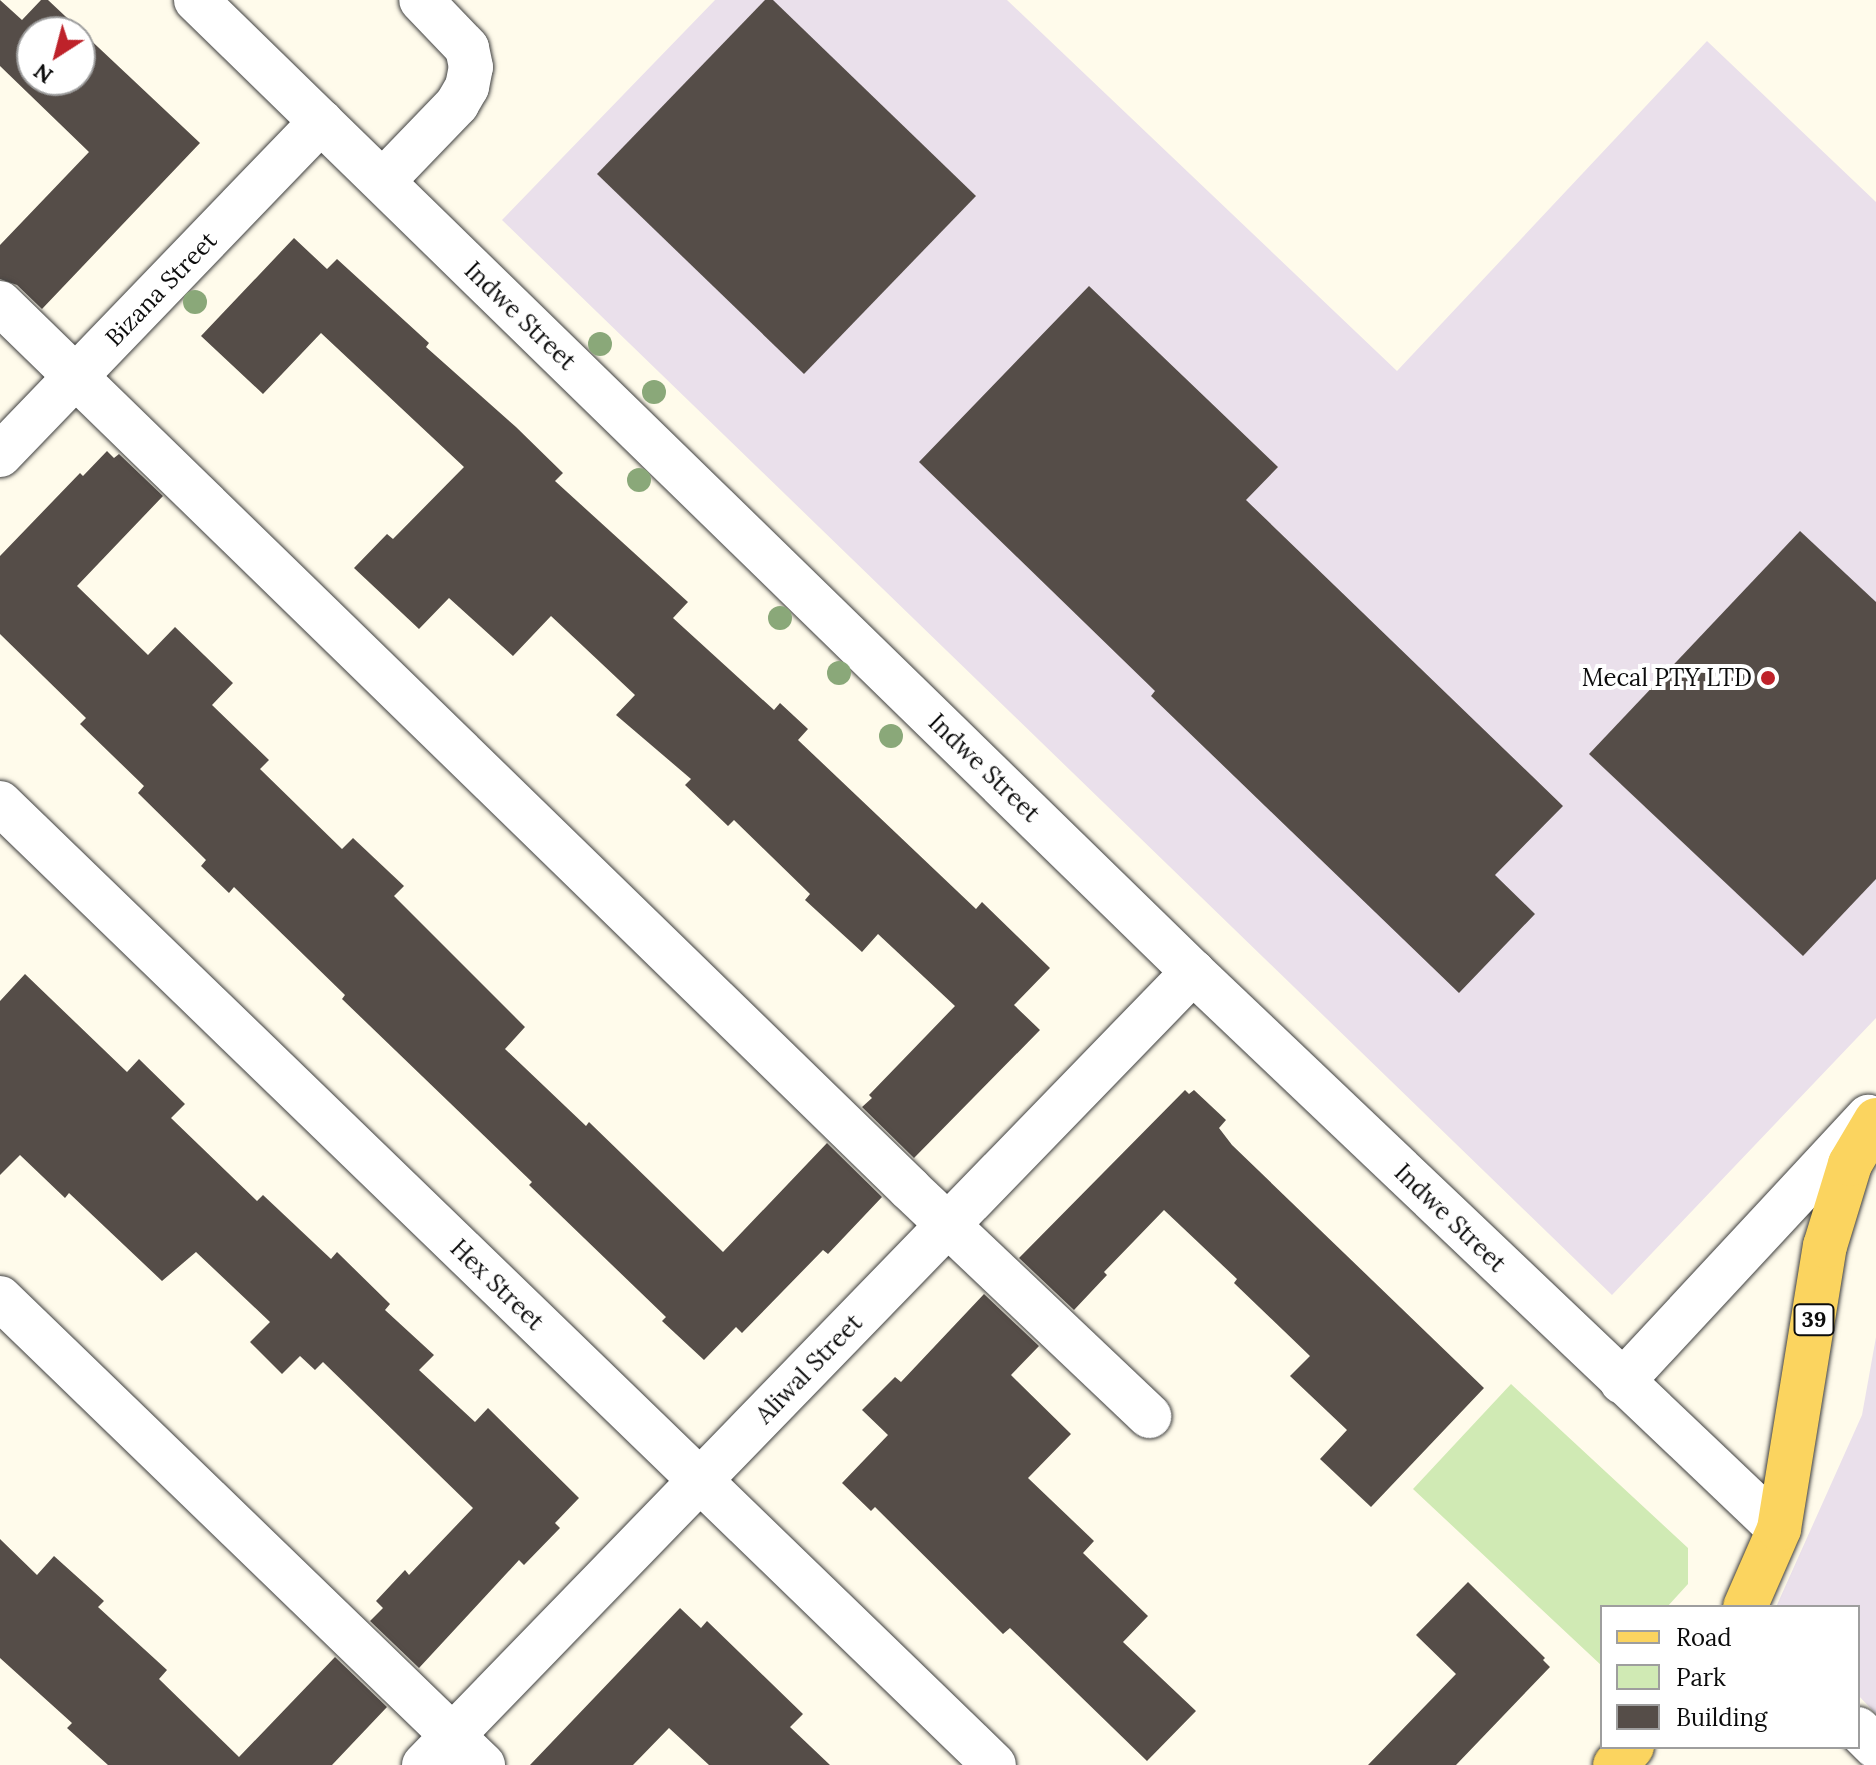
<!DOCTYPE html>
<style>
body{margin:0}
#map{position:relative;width:1876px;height:1765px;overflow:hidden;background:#fffbeb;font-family:Lora,serif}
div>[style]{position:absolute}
.industrial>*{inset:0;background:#eae0eb}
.green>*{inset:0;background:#d0eab4}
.building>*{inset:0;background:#554d48}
.roads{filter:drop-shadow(0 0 2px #3f3f3f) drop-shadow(0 0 2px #3f3f3f)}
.minor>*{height:44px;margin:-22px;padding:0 22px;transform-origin:22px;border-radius:22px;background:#fff}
.major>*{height:44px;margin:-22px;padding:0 22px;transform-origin:22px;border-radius:22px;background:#fbd45f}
.trees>*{width:24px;height:24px;margin:-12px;border-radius:50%;background:#8aa879}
.dots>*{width:22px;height:22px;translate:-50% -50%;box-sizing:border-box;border:4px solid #fff;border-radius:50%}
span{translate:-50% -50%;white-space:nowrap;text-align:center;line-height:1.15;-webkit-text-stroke:8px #fff;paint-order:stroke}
.shield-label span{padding:2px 6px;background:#fff;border:2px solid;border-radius:6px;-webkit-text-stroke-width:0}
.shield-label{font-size:22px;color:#0c0c0c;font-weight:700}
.street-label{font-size:24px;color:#0c0c0c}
.poi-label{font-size:24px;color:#0c0c0c}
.right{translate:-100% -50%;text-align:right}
.legend{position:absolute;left:1600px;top:1605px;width:260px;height:144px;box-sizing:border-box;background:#fff;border:2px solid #9e9e9e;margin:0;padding:10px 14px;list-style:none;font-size:24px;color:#0c0c0c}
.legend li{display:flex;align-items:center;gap:16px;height:40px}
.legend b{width:40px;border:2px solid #9e9e9e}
.north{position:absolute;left:16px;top:16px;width:80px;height:80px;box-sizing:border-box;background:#fff;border:2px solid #9e9e9e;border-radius:50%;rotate:216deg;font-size:22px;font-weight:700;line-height:32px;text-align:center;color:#0c0c0c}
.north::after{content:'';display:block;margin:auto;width:28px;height:36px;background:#be222a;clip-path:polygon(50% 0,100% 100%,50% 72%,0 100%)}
</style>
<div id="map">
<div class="industrial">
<div style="clip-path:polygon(715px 0,1007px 0,1397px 371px,1707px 41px,1876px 202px,1876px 1018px,1612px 1295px,502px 220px)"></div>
<div style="clip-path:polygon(1876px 1337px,1876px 1714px,1858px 1695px,1858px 1607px,1776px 1607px,1862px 1415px)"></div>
</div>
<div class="green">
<div style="clip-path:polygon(1511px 1384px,1688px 1548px,1688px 1584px,1667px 1607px,1602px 1607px,1602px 1666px,1413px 1489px)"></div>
</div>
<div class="building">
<div style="clip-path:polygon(evenodd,0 0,22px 20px,41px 0,48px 0,200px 143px,42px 309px,17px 285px,0 279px,0 245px,89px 152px,0 66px,0 0,32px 32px,80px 32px,80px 80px,32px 80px,32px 32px)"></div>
<div style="clip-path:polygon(765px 0,773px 0,976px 196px,804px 374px,597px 174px)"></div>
<div style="clip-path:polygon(294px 238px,327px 269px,337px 259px,429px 343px,426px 347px,516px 427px,563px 473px,555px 481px,688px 602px,673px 618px,774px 710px,780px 703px,808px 729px,798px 740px,976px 909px,982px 902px,1050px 968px,1014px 1005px,1040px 1030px,914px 1158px,862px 1107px,872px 1098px,869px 1095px,955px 1006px,878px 934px,862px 952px,805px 900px,810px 894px,734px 820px,728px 826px,685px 785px,691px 779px,616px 715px,635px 695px,551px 616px,513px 656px,449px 598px,419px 629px,354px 568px,387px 534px,393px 539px,464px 467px,321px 333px,263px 394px,201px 336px)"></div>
<div style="clip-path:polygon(1089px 286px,1278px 467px,1246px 500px,1563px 806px,1495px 875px,1535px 914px,1459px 993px,1151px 696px,1155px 691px,919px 462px)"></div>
<div style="clip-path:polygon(107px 451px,114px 458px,119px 454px,163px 496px,77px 586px,148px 655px,175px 627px,233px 683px,212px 705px,269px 760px,260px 769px,342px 849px,353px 838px,404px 886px,394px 896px,525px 1027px,505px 1049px,586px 1126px,589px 1122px,723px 1252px,827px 1143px,882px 1197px,828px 1254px,823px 1250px,742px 1333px,736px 1327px,704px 1360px,662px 1321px,666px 1317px,529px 1185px,532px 1182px,342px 999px,345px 995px,234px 887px,229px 893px,201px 866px,206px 860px,138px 793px,144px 786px,80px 724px,86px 718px,0 634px,0 556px,80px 473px,83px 476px)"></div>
<div style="clip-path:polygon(1800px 531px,1876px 602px,1876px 879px,1803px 956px,1589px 754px)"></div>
<div style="clip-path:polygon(25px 974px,127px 1072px,139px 1059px,185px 1104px,171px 1118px,257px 1201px,263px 1195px,331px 1259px,337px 1252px,390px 1304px,385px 1310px,434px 1355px,419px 1370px,475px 1422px,488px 1408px,579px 1498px,555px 1523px,560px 1528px,524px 1565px,519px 1560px,419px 1668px,370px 1621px,383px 1608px,376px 1601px,405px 1570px,409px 1575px,473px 1508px,323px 1362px,315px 1370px,300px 1356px,282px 1374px,250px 1342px,270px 1322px,196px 1252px,162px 1281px,69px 1193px,65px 1198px,20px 1155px,0 1175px,0 1001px)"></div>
<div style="clip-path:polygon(1185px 1090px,1189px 1094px,1194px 1090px,1226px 1120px,1219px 1128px,1232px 1145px,1484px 1388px,1371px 1507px,1320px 1459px,1347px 1430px,1290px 1376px,1310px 1356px,1234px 1283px,1237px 1279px,1164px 1210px,1104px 1272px,1107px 1275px,1074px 1310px,1019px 1258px)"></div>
<div style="clip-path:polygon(984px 1294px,1039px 1346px,1011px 1375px,1071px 1434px,1028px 1478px,1094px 1541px,1083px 1553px,1148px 1616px,1123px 1642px,1196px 1711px,1147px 1761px,1010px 1628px,1003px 1634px,875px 1507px,871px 1511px,842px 1483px,888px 1435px,862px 1410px,895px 1377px,901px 1382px)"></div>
<div style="clip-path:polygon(0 1539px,37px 1575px,54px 1556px,104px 1601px,98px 1607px,167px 1670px,159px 1679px,239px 1757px,335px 1657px,387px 1707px,332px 1765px,108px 1765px,67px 1728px,72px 1723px,0 1658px)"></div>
<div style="clip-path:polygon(1468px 1582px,1545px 1658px,1543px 1660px,1550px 1667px,1456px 1765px,1368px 1765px,1456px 1674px,1416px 1635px)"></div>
<div style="clip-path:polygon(680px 1608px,701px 1628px,707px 1621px,803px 1714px,790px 1727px,830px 1765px,709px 1765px,669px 1728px,633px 1765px,530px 1765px)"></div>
</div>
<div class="roads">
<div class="minor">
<div style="left:196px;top:0;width:1392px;rotate:44.27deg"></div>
<div style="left:1193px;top:972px;width:808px;rotate:43.55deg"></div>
<div style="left:383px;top:181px;width:107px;rotate:-46.1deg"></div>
<div style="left:457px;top:104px;width:20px;rotate:-60deg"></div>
<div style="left:467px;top:87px;width:20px;rotate:-79deg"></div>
<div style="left:471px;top:67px;width:19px;rotate:-102deg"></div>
<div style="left:467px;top:48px;width:66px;rotate:-133.8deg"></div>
<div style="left:0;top:303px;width:1270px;rotate:44.23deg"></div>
<div style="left:910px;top:1189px;width:330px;rotate:43.5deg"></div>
<div style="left:0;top:455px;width:463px;rotate:-46.1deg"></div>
<div style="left:0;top:803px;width:1383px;rotate:44.06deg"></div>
<div style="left:0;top:1298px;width:672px;rotate:44.04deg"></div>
<div style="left:1622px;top:1382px;width:362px;rotate:-47.1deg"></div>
<div style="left:1858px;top:1729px;width:25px;rotate:45deg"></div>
<div style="left:424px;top:1765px;width:1105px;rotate:-45.88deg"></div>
</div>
<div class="major">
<div style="left:1745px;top:1607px;width:85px;rotate:-66.4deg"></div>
<div style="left:1779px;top:1529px;width:287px;rotate:-80.8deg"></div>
<div style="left:1825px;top:1246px;width:86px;rotate:-73deg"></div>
<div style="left:1850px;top:1164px;width:51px;rotate:-59.4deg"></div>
<div style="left:1615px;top:1765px;width:25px;rotate:-47deg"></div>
</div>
</div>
<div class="trees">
<div style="left:195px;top:302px"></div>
<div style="left:600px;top:344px"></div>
<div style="left:654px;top:392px"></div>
<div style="left:639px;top:480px"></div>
<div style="left:780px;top:618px"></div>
<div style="left:839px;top:673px"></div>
<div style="left:891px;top:736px"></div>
</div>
<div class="dots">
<div style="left:1768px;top:678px;background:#be222a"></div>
</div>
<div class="shield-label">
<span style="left:1814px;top:1320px">39</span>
</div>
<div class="street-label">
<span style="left:161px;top:289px;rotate:-46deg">Bizana Street</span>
<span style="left:520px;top:316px;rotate:44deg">Indwe Street</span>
<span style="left:984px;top:768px;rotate:44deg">Indwe Street</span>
<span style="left:1450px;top:1218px;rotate:44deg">Indwe Street</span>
<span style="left:497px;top:1285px;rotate:44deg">Hex Street</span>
<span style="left:809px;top:1369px;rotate:-46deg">Aliwal Street</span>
</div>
<div class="poi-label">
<span class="right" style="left:1752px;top:678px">Mecal PTY LTD</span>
</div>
<ul class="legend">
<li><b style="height:10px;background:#fbd45f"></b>Road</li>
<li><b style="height:22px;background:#d0eab4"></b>Park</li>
<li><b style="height:22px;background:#554d48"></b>Building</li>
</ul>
<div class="north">N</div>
</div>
